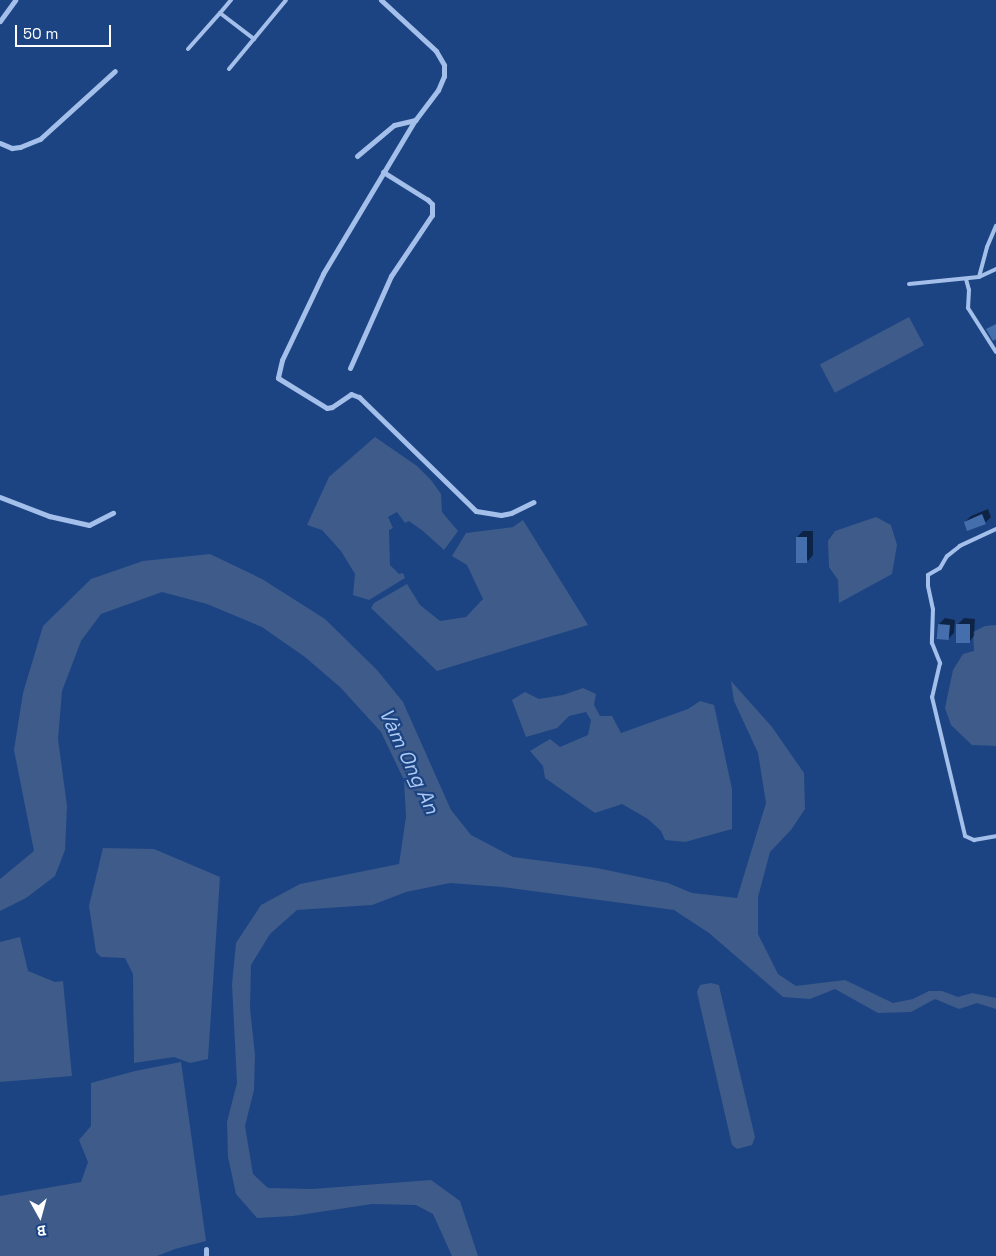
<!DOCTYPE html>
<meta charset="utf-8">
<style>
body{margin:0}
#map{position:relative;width:996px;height:1256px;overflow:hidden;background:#1c4483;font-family:"Space Grotesk",sans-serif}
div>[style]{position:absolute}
.water>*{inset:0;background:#3e5b8a;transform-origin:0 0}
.shadow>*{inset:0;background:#0007}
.building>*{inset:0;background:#456eac;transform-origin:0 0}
.service>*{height:4px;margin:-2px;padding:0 2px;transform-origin:2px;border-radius:2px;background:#a3bfea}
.minor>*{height:5px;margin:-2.5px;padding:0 2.5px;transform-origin:2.5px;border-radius:2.5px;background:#a3bfea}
span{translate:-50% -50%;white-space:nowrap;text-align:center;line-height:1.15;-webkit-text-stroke:4.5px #1c4483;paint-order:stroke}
.water-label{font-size:20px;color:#aec9f2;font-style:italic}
.north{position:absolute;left:15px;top:1191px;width:50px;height:50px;-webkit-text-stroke:4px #1c4483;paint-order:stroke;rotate:173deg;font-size:14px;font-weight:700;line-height:20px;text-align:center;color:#fff}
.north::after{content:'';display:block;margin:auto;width:18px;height:22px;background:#fff;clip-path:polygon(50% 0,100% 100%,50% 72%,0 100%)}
.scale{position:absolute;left:15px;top:25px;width:96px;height:22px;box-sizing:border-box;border:2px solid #fff;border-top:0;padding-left:6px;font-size:15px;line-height:18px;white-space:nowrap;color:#fff;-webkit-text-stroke:4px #1c4483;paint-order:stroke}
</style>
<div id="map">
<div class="water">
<div style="left:909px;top:317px;width:32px;height:101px;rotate:62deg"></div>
<div style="clip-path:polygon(375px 437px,417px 466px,431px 480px,441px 494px,442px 512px,458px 531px,444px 550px,423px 531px,409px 521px,405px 523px,397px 512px,388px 517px,393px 528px,389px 530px,390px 565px,399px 574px,403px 573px,405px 578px,369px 600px,353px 595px,355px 574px,341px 551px,322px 530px,307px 525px,329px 477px)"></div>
<div style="clip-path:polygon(876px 517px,891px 525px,897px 545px,892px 574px,839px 603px,838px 580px,829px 567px,828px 541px,835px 531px)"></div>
<div style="clip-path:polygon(523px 520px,588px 625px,437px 671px,371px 608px,374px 603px,407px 584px,420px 605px,440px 621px,466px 617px,483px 599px,467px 565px,452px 556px,466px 533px,513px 527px)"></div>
<div style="clip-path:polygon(210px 554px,262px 579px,325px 619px,377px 670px,403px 702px,451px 810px,471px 835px,513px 857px,597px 868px,668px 883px,692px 893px,737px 898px,766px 803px,758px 753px,734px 701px,731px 681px,772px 727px,804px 773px,805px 809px,791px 830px,770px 852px,758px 897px,758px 934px,778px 974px,796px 986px,845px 980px,893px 1003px,913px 999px,929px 991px,942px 991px,958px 997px,972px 993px,996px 998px,996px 1009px,977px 1003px,959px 1009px,935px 999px,911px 1012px,878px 1013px,835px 989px,810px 999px,783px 997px,709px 933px,674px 910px,502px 887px,450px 883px,406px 892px,372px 905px,297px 910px,270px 934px,251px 965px,250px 1008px,255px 1055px,254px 1090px,245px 1126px,253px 1174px,268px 1188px,312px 1189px,431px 1180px,460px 1201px,478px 1256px,452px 1256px,433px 1214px,416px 1205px,372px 1204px,293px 1216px,257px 1218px,236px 1194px,228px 1157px,227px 1122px,237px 1083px,232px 984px,236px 943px,261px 905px,300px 884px,399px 864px,406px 817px,404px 780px,381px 732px,340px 687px,305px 657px,262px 627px,207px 604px,162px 592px,101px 614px,81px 641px,62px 691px,58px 739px,67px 806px,65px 850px,55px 876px,26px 898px,0 911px,0 879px,34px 851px,14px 750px,23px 693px,43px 626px,91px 579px,143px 561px)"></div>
<div style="clip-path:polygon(996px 625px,996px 746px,972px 745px,951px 725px,945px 708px,953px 670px,963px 654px,974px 651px,973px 632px,985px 626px)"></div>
<div style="clip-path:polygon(583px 688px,596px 694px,594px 705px,600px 716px,612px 716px,621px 733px,688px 709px,700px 701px,714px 705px,732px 789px,732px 829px,685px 842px,665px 840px,661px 831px,648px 819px,622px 804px,595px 813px,545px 778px,543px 766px,530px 751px,550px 739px,560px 747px,588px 735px,591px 720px,586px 712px,569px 716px,557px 728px,526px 737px,512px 700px,525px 692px,539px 699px,563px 695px)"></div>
<div style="clip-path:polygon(103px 848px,154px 849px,220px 877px,208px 1059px,190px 1063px,174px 1057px,134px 1063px,133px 974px,125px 958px,101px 957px,96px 952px,89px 906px)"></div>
<div style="clip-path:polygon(20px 937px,28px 971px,55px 982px,63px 981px,72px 1076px,0 1082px,0 942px)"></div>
<div style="clip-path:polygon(711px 983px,719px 985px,720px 990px,755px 1137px,752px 1145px,737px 1149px,732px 1145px,697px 992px,700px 985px)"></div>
<div style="clip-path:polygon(181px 1062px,206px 1241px,175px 1249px,157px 1256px,0 1256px,0 1196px,81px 1182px,88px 1162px,79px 1140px,91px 1126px,91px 1083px,135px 1071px)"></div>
</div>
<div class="shadow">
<div style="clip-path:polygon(988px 509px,991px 517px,985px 523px,965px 522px,971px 516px)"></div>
<div style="clip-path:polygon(803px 531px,813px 531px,813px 555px,808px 561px,797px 537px)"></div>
<div style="clip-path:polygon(945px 618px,955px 620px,954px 633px,948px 639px,939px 624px)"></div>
<div style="clip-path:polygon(964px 618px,975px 619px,974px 636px,969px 642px,958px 624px)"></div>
</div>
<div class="building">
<div style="clip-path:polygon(996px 324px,996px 339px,993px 341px,986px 329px)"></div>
<div style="clip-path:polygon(982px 514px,986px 524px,967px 531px,964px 522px)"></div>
<div style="left:796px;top:537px;width:11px;height:26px"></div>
<div style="left:938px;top:624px;width:12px;height:15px;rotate:5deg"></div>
<div style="left:956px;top:624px;width:14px;height:19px"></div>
</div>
<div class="service">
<div style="left:231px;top:0;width:17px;rotate:130deg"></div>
<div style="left:220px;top:13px;width:43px;rotate:37.4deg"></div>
<div style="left:188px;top:49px;width:48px;rotate:-48.4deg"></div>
<div style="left:229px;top:69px;width:89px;rotate:-50.4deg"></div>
<div style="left:979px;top:277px;width:31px;rotate:-75deg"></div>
<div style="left:987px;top:247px;width:23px;rotate:-67deg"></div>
<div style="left:966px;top:279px;width:11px;rotate:75deg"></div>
<div style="left:969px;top:290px;width:18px;rotate:93deg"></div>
<div style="left:968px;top:308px;width:52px;rotate:57.5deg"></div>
<div style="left:909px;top:284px;width:70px;rotate:-5.7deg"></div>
<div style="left:979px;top:277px;width:19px;rotate:-25deg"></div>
<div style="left:996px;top:529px;width:40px;rotate:155deg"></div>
<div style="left:960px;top:546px;width:16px;rotate:142deg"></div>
<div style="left:947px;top:556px;width:14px;rotate:120deg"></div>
<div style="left:940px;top:568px;width:14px;rotate:150deg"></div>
<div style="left:928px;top:575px;width:11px;rotate:90deg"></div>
<div style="left:928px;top:586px;width:24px;rotate:78deg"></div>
<div style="left:933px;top:609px;width:34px;rotate:92deg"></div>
<div style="left:932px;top:643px;width:22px;rotate:68deg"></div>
<div style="left:940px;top:663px;width:35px;rotate:103deg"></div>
<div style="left:932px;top:697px;width:143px;rotate:76.6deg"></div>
<div style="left:965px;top:836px;width:10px;rotate:24deg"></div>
<div style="left:974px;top:840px;width:22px;rotate:-10deg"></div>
</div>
<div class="minor">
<div style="left:381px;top:0;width:75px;rotate:42.8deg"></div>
<div style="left:436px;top:51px;width:16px;rotate:60deg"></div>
<div style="left:444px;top:65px;width:11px;rotate:90deg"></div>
<div style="left:444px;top:76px;width:15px;rotate:113deg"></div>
<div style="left:438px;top:90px;width:38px;rotate:127deg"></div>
<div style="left:415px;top:120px;width:179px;rotate:120.9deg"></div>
<div style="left:323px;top:274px;width:95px;rotate:115.5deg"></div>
<div style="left:282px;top:360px;width:18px;rotate:103deg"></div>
<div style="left:278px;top:378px;width:57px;rotate:31.5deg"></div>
<div style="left:327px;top:408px;width:5px;rotate:-11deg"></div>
<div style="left:332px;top:407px;width:23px;rotate:-34deg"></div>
<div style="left:351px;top:394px;width:9px;rotate:21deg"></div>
<div style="left:359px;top:397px;width:163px;rotate:44.3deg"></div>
<div style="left:476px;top:511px;width:25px;rotate:9deg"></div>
<div style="left:501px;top:515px;width:10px;rotate:-11deg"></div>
<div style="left:511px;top:513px;width:25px;rotate:-26deg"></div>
<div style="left:0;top:21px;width:26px;rotate:-54deg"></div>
<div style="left:0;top:143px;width:13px;rotate:23deg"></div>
<div style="left:12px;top:148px;width:8px;rotate:-7deg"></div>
<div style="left:20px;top:147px;width:22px;rotate:-22deg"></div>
<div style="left:40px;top:139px;width:101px;rotate:-42.2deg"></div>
<div style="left:357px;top:156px;width:48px;rotate:-40deg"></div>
<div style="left:394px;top:125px;width:22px;rotate:-13deg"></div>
<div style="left:350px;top:368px;width:101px;rotate:-66deg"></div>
<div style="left:391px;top:276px;width:73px;rotate:-56.1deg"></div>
<div style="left:432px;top:215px;width:11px;rotate:-90deg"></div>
<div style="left:432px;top:204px;width:6px;rotate:-135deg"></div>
<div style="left:428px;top:200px;width:53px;rotate:-148.1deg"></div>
<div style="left:0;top:497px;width:53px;rotate:21.2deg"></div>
<div style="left:49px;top:516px;width:41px;rotate:12.7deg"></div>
<div style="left:89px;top:525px;width:27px;rotate:-27deg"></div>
<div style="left:206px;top:1256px;width:7px;rotate:-90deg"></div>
</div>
<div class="water-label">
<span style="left:409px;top:761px;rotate:65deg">Vàm Ong An</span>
</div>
<div class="north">B</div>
<div class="scale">50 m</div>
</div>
